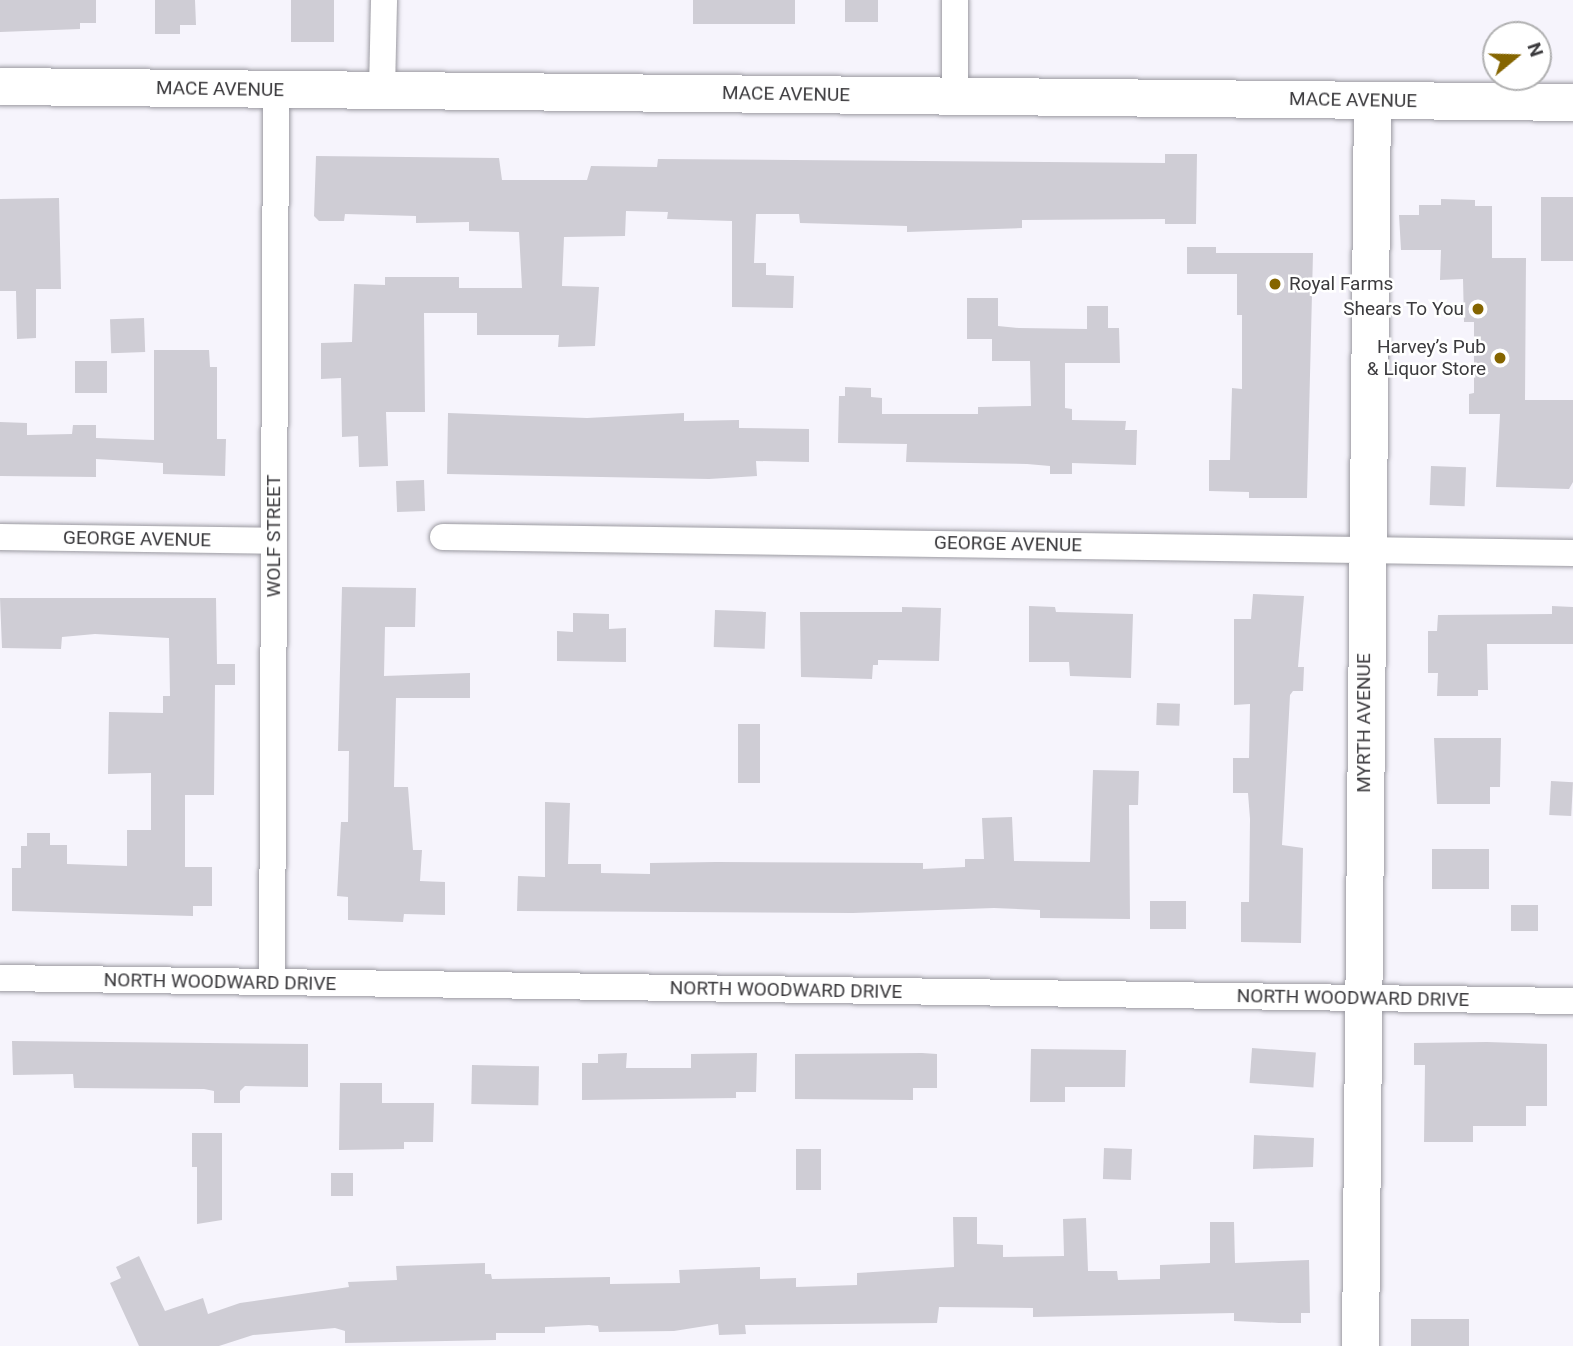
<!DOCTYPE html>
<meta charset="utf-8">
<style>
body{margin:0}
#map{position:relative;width:1573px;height:1346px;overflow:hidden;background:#f6f4fc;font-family:Roboto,sans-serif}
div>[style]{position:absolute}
.building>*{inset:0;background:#cfcdd5;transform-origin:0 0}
.roads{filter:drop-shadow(0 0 2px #9b9aa1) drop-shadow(0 0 2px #9b9aa1)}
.street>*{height:26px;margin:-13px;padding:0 13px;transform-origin:13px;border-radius:13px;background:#fff}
.secondary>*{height:37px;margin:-18.5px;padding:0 18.5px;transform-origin:18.5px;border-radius:18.5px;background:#fff}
.dots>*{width:19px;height:19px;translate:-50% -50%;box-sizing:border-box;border:4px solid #fff;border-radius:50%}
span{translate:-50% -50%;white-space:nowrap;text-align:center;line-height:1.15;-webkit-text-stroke:5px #fff;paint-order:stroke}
.street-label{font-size:19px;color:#3c3b3e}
.poi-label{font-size:19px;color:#3c3b3e}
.left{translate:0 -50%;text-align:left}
.right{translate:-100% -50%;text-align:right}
.north{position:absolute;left:1482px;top:21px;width:70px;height:70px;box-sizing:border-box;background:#fff;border:2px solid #b1b1b2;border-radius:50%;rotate:71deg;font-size:19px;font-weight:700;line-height:28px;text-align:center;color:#3c3b3e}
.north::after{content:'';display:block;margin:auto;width:24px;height:32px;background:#856500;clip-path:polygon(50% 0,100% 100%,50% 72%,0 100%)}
</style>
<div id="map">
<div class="building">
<div style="clip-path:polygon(0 0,96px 0,96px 23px,80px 23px,80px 29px,0 32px)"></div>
<div style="clip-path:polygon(155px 0,195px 0,196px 25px,180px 25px,180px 34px,155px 34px)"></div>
<div style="left:291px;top:0;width:43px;height:42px"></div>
<div style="left:693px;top:0;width:102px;height:24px"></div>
<div style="left:845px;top:0;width:33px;height:22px"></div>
<div style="clip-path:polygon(1165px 154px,1197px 154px,1196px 224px,1165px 224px,1165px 219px,1022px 220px,1022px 228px,907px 232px,907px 226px,800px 223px,799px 214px,756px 214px,754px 263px,766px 263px,766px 275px,794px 276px,793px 308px,732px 307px,732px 221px,667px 219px,668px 212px,626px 211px,625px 236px,564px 237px,562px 286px,599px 287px,595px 346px,558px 347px,559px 335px,477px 335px,477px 313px,424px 313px,425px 412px,386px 412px,388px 466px,359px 467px,358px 436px,342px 437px,341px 378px,321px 379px,321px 343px,352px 342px,354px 284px,385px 285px,385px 277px,459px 277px,459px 288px,522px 288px,519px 232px,469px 231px,469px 222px,416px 223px,416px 216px,345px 214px,344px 221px,319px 221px,314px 216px,316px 156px,499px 158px,502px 180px,587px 180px,591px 166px,657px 167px,658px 159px,1165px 163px)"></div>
<div style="left:1541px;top:197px;width:32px;height:64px"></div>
<div style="clip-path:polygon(59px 198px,61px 289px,36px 289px,36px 338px,17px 339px,16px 291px,0 291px,0 199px)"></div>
<div style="clip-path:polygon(1441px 199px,1475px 200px,1475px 206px,1492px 206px,1492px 258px,1526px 258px,1525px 400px,1573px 400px,1573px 482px,1569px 489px,1496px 487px,1500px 414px,1469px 414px,1469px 394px,1474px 393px,1474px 322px,1464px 322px,1463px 279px,1440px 280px,1441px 250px,1401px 250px,1399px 215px,1419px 215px,1419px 205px,1441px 205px)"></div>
<div style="clip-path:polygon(1187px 247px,1216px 247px,1216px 253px,1313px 253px,1307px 498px,1249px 498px,1249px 492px,1209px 491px,1209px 460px,1230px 460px,1232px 388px,1242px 389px,1242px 315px,1237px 315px,1237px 274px,1187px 274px)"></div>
<div style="clip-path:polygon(967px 298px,998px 298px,998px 326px,1019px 328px,1087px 329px,1087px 306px,1108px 306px,1108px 328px,1119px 328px,1120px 363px,1065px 363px,1065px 408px,1072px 409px,1072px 420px,1126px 421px,1125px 430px,1137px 430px,1136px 465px,1072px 463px,1072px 474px,1050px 474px,1050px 466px,1027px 464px,906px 462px,907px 444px,838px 443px,839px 396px,845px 396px,845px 387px,871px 388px,871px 397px,882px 398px,882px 414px,978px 414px,978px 407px,1031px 406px,1030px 361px,992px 361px,992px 339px,967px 339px)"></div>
<div style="left:144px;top:318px;width:34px;height:34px;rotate:88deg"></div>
<div style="clip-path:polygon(154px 350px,209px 350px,210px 367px,217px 367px,217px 439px,226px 439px,225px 476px,163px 474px,163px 463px,96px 459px,96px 477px,0 476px,0 422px,27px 423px,27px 435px,72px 434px,73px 425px,96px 425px,96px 438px,154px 440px)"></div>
<div style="left:75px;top:361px;width:32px;height:32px"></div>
<div style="clip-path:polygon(448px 413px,587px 418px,684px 413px,684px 421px,739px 420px,739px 428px,809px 429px,809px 462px,756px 461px,757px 476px,709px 479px,447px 474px)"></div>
<div style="left:1431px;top:466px;width:35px;height:39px;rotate:2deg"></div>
<div style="left:424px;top:480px;width:31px;height:28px;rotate:88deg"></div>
<div style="clip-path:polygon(342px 587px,416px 588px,415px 627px,385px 627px,384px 676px,470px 673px,470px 698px,396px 698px,394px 787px,408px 787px,413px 850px,422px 850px,420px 881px,445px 882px,445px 915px,404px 914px,403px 922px,348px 920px,348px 897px,337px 896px,341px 822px,348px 822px,349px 751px,338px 751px)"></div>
<div style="clip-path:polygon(1253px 594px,1304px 596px,1298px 667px,1304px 667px,1303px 691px,1293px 691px,1290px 695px,1282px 845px,1303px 848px,1301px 943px,1241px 942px,1241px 902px,1249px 902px,1250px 819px,1248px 793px,1233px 793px,1233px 758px,1249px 758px,1250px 704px,1234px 705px,1234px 619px,1251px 619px)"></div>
<div style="clip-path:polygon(0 598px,216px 598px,217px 664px,235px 664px,235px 685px,215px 685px,214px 795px,185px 795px,185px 867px,212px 867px,212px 906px,193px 906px,193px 916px,12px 911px,12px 868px,21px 868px,21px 846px,27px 846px,27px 833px,50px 833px,50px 845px,67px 845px,67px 864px,127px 866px,127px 830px,151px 830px,151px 773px,108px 774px,109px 712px,163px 713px,163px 696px,170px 696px,169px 638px,95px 634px,62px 637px,61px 649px,2px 648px)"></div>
<div style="clip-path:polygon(1029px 606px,1055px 607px,1056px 612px,1133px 614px,1131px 678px,1070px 676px,1069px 662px,1029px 662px)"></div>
<div style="clip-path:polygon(1552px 606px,1573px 607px,1573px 644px,1487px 644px,1488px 690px,1478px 690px,1478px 696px,1437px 696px,1438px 673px,1428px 673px,1428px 631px,1437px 631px,1438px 615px,1552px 614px)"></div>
<div style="clip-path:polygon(902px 607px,941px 608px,939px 661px,878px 660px,878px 665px,873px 665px,872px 679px,801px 677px,800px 612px,902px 612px)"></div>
<div style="left:715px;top:610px;width:51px;height:37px;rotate:2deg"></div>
<div style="clip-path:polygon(573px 613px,609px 614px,609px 629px,626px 628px,626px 662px,557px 661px,557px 631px,573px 632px)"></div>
<div style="left:1157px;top:703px;width:23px;height:22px;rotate:2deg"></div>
<div style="left:738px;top:724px;width:22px;height:59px"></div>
<div style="clip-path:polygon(1434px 738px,1501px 738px,1500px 787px,1490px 787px,1490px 804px,1437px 804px)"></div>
<div style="clip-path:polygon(1093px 770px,1139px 771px,1138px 805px,1129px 805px,1130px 919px,1040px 918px,1040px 910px,994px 908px,853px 913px,517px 911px,518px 876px,545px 877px,545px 802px,570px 803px,568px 864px,601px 864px,601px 873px,650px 874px,650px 863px,716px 862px,923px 863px,923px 869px,965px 867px,965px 859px,984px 859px,982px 818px,1012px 817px,1014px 861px,1090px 862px)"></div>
<div style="left:1551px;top:781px;width:22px;height:34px;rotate:3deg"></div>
<div style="left:1432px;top:849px;width:57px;height:40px"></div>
<div style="left:1150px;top:901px;width:36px;height:28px"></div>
<div style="left:1511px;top:905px;width:27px;height:26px"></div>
<div style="clip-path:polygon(12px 1041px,308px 1044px,308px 1087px,245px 1086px,240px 1091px,240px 1103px,214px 1103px,214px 1091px,204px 1089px,74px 1088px,73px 1074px,13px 1075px)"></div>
<div style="clip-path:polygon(1487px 1042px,1547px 1044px,1547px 1106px,1526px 1106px,1526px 1126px,1473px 1126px,1473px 1142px,1424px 1142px,1425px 1065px,1414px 1065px,1414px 1043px)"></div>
<div style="left:1252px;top:1048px;width:64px;height:35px;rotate:4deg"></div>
<div style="clip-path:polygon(1031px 1049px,1126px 1050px,1125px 1087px,1065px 1087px,1065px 1102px,1030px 1102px)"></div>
<div style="clip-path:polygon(627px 1053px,626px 1068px,691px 1068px,691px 1054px,757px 1053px,756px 1092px,736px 1092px,736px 1098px,582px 1100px,582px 1063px,598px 1063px,598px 1054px)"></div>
<div style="clip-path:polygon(922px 1053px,937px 1054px,937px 1088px,913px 1088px,913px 1100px,795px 1099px,795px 1054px)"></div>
<div style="left:472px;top:1065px;width:67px;height:39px;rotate:1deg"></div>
<div style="clip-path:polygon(340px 1083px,382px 1083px,382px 1103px,434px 1103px,433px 1142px,404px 1142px,404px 1149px,339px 1150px)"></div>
<div style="clip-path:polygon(192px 1133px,222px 1133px,222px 1220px,197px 1224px,197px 1167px,192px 1167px)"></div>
<div style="clip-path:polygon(1254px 1135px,1314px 1138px,1313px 1167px,1253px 1169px)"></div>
<div style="left:1104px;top:1148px;width:28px;height:31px;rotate:2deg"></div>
<div style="left:796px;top:1149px;width:25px;height:41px"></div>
<div style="left:331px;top:1173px;width:22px;height:23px"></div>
<div style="clip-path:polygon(953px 1217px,977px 1217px,977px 1244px,1003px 1245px,1003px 1257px,1064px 1256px,1063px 1219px,1086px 1218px,1088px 1271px,1117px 1271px,1118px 1280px,1160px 1279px,1160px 1265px,1210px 1263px,1210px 1222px,1234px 1222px,1235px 1263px,1309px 1260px,1310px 1313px,1301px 1313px,1301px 1323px,1279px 1323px,1234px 1321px,1234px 1313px,1033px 1317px,1033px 1308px,939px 1307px,937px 1323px,745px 1325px,746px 1334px,719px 1335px,718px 1324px,674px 1331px,599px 1332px,598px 1326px,589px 1325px,545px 1327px,545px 1333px,496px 1333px,496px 1340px,345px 1343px,345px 1331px,335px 1328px,253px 1335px,219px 1346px,139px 1346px,110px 1283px,121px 1278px,116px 1267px,139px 1256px,165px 1311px,203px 1298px,208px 1314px,240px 1303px,349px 1287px,348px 1282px,397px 1280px,396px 1266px,485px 1263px,485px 1274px,491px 1274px,492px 1279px,610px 1277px,610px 1284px,680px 1283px,679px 1270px,760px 1267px,760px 1279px,796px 1278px,796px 1287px,857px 1285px,857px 1273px,954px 1267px)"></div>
<div style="left:1411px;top:1319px;width:58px;height:27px"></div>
</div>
<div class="roads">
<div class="street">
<div style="left:955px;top:0;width:96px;rotate:90deg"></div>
<div style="left:382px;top:90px;width:90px;rotate:-88.7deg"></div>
<div style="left:0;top:537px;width:274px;rotate:0.8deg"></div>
<div style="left:443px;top:537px;width:1130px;rotate:0.81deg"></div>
<div style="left:0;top:978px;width:1573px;rotate:0.84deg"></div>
<div style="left:272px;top:982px;width:891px;rotate:-89.74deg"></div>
</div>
<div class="secondary">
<div style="left:0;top:86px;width:1573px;rotate:0.58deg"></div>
<div style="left:1360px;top:1346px;width:1246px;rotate:-89.45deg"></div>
</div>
</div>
<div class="dots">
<div style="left:1275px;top:284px;background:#856500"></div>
<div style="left:1478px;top:309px;background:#856500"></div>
<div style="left:1500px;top:358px;background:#856500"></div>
</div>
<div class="street-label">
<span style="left:220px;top:89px;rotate:1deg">MACE AVENUE</span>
<span style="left:786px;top:94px;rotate:1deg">MACE AVENUE</span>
<span style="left:1353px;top:100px;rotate:1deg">MACE AVENUE</span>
<span style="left:274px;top:536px;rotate:-90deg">WOLF STREET</span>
<span style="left:137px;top:539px;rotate:1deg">GEORGE AVENUE</span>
<span style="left:1008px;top:544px;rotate:1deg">GEORGE AVENUE</span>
<span style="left:1364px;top:723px;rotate:-90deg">MYRTH AVENUE</span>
<span style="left:220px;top:982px;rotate:1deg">NORTH WOODWARD DRIVE</span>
<span style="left:786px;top:990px;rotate:1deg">NORTH WOODWARD DRIVE</span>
<span style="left:1353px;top:998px;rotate:1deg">NORTH WOODWARD DRIVE</span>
</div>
<div class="poi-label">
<span class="left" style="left:1289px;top:284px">Royal Farms</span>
<span class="right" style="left:1464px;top:309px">Shears To You</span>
<span class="right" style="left:1486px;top:358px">Harvey’s Pub<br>&amp; Liquor Store</span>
</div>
<div class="north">N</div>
</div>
